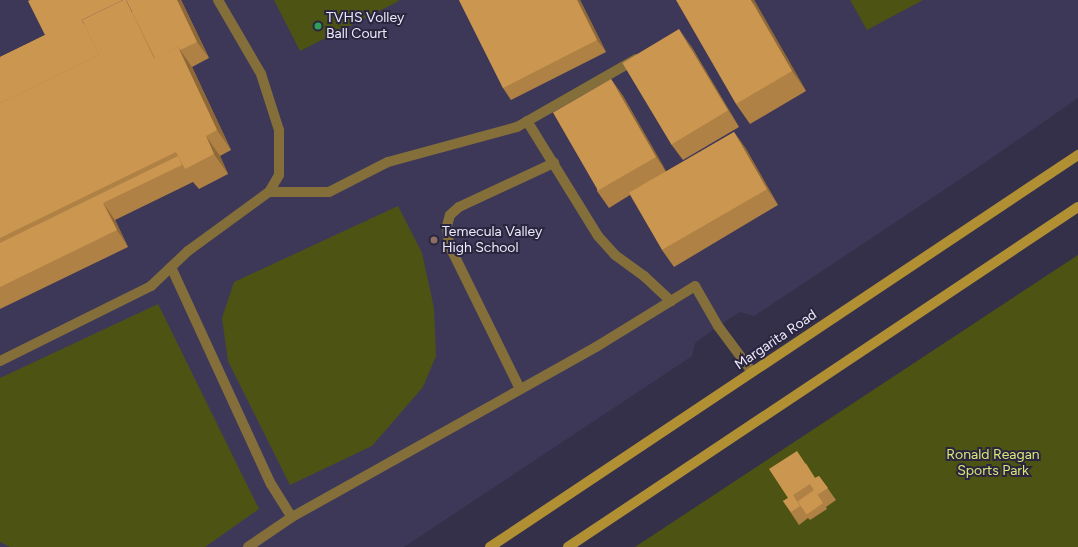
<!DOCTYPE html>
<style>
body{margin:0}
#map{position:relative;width:1078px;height:547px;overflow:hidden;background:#35304a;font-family:Figtree,sans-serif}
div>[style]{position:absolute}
.built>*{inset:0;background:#3e3858}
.green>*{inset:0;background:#4d5313}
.lane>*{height:10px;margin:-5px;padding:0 5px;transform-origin:5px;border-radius:5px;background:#846f3a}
.secondary>*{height:10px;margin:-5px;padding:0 5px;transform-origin:5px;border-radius:5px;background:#b19034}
.wall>*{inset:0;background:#af8144}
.shaded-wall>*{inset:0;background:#8e6937}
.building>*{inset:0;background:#cb964f;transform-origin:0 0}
.dots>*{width:11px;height:11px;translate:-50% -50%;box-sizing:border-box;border:2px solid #2b263f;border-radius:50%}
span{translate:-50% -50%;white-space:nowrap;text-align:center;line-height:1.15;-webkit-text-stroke:4px #2b263f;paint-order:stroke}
.poi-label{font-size:14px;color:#eceafb}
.left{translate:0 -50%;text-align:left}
.street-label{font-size:14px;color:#eceafb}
.park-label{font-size:14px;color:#dae776}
</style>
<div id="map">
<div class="built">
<div style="clip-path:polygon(0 0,1078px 0,1078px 98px,977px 168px,754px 316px,740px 312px,718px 326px,695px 343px,692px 356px,404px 547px,0 547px)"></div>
</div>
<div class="green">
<div style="clip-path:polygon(274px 0,398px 0,399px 1px,300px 51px)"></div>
<div style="clip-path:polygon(850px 0,923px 0,867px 30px)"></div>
<div style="clip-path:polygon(398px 206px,422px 253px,434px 308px,436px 356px,423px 387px,372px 446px,290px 485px,228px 361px,222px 318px,234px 282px)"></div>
<div style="clip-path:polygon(1078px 255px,1078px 547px,635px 547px)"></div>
<div style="clip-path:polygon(158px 304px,259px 509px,205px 547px,10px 547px,0 542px,0 378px)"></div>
</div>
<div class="lane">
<div style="left:218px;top:0;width:86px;rotate:59.8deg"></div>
<div style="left:261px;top:74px;width:59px;rotate:72.2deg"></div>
<div style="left:279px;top:130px;width:45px;rotate:90deg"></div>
<div style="left:279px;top:175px;width:20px;rotate:120deg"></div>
<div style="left:527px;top:121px;width:135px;rotate:58.3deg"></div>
<div style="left:598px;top:236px;width:25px;rotate:48deg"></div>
<div style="left:615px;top:255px;width:36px;rotate:36deg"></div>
<div style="left:644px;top:276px;width:37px;rotate:43deg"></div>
<div style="left:171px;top:267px;width:239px;rotate:65.3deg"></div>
<div style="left:271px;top:484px;width:39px;rotate:58deg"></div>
<div style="left:0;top:361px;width:169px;rotate:-26.4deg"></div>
<div style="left:151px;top:286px;width:51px;rotate:-43.4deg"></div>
<div style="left:188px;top:251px;width:100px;rotate:-36.1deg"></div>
<div style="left:269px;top:192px;width:60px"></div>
<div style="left:329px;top:192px;width:66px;rotate:-27deg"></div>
<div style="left:388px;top:162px;width:134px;rotate:-15.2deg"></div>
<div style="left:517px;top:127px;width:137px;rotate:-29.7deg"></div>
<div style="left:520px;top:389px;width:161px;rotate:-116.2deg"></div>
<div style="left:449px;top:245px;width:19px;rotate:-96deg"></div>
<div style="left:447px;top:226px;width:11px;rotate:-75deg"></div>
<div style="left:450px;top:215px;width:12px;rotate:-42deg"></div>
<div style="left:459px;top:207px;width:105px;rotate:-24.9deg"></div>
<div style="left:248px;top:547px;width:53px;rotate:-34.3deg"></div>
<div style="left:292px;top:517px;width:348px;rotate:-29.2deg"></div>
<div style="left:596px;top:347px;width:116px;rotate:-31.6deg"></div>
<div style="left:695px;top:286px;width:46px;rotate:60.1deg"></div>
<div style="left:718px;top:326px;width:57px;rotate:53.5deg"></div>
</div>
<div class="secondary">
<div style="left:490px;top:547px;width:707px;rotate:-33.69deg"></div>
<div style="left:568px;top:547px;width:613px;rotate:-33.69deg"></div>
</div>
<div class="wall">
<div style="clip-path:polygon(181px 0,209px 58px,192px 67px,231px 150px,220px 156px,228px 174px,199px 189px,193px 182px,115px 220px,128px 247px,0 309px,0 57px,45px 35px)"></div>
<div style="clip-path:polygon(459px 0,580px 0,606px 52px,511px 100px,503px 88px)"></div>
<div style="clip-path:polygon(754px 0,806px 91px,750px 124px,736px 104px)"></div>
<div style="clip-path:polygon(691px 46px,739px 127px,683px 160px,671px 144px)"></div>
<div style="clip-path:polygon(611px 79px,623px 96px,666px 172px,734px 132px,746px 149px,778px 205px,674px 267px,662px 250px,630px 195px,609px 208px,597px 191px)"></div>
<div style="clip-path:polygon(806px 463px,815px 478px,819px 476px,836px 500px,826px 507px,827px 509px,810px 520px,808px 518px,799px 525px,783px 501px,788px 498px)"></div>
</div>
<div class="shaded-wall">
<div style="clip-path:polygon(177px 0,181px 0,209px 58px,197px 42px)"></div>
<div style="clip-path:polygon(577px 0,580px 0,606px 52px,597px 40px)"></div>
<div style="clip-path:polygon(751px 0,754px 0,806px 91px,792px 71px)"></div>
<div style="clip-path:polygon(679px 29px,691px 46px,739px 127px,728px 110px)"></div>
<div style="clip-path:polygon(178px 47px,192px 67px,231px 150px,217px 130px)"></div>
<div style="clip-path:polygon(611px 79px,623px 96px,668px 174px,656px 157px)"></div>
<div style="clip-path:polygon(734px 132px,746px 149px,778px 205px,767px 189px)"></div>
<div style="clip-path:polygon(206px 136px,220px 156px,228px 174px,214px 154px)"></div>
<div style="clip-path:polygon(103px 203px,115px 220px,128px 247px,117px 230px)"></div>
</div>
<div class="building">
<div style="clip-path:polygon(30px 0,123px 0,82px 20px,99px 55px,0 103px,0 57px,45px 35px,28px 1px)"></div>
<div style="clip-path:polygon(123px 0,126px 0,154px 58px,178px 47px,217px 130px,206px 136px,214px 154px,185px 169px,176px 152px,0 238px,0 103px,99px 55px,82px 20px)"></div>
<div style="clip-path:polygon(126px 0,177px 0,197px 42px,180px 50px,178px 47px,155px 58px)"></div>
<div style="clip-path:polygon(459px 0,577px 0,597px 40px,503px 88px)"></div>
<div style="clip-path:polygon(676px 0,751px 0,792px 71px,736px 104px)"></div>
<div style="left:679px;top:29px;width:95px;height:66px;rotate:59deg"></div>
<div style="left:611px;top:79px;width:90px;height:67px;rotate:60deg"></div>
<div style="left:734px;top:132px;width:66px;height:121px;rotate:60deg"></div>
<div style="clip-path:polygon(178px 156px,182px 165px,103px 203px,117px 230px,0 287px,0 243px)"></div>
<div style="clip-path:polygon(797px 451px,815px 478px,819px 476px,828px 488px,817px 495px,810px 484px,793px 495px,800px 506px,791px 512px,783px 501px,788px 498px,769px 469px)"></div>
<div style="left:814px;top:490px;width:16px;height:20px;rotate:55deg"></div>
</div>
<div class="dots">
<div style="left:318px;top:26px;background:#2e9e5b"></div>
<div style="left:434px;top:240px;background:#8d6e63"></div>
</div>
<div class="poi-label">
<span class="left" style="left:326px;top:26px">TVHS Volley<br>Ball Court</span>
<span class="left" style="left:442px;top:240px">Temecula Valley<br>High School</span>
</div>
<div class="street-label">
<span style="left:776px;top:340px;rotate:-34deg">Margarita Road</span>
</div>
<div class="park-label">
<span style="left:993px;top:463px">Ronald Reagan<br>Sports Park</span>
</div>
</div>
